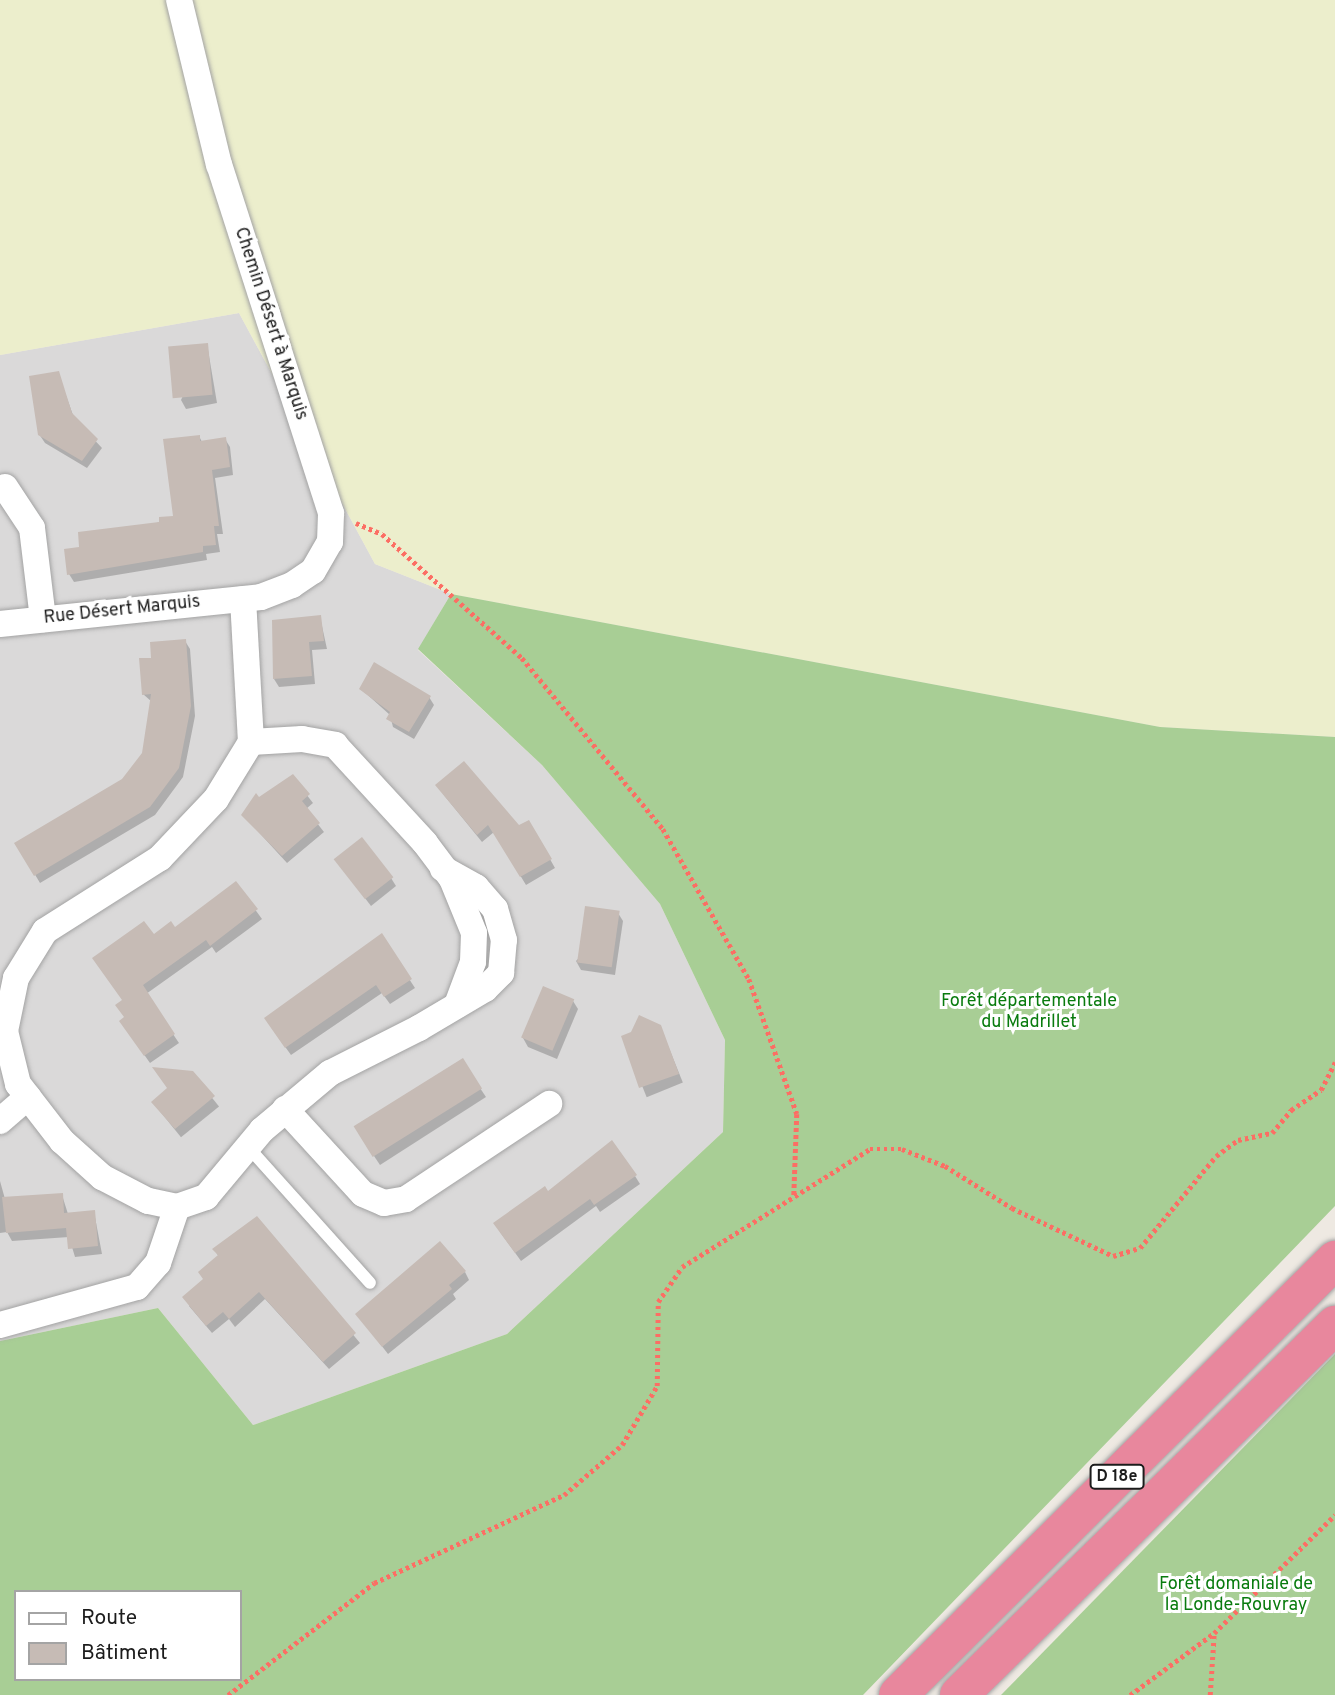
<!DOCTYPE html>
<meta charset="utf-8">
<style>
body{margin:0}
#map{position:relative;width:1335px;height:1695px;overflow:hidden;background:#eee9e2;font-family:Overpass,sans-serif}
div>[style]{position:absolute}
.residential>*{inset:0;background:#dad9d9}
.farmland>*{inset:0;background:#eceecc}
.forest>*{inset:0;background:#a8ce95}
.shadow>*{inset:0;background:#0003;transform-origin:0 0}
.building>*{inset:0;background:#c6bbb5;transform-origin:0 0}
.path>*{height:4.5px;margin-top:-2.25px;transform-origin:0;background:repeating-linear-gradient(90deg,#fc6e64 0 3.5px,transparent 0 7px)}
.roads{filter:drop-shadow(0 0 2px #a3a3a3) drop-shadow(0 0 2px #a3a3a3)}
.lane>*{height:12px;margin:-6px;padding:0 6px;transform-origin:6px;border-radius:6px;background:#fff}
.street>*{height:26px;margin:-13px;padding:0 13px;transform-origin:13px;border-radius:13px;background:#fff}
.highway>*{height:38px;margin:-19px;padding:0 19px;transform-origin:19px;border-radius:19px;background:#e8879d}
span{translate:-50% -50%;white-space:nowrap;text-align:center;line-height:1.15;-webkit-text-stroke:6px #fff;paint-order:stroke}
.shield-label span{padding:2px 5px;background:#fff;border:2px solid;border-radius:5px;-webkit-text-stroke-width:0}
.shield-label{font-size:16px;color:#1c1c1c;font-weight:700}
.street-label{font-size:18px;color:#1c1c1c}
.park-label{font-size:18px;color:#097b0e}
.legend{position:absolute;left:14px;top:1590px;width:228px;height:91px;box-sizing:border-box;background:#fff;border:2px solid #a4a4a4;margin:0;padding:9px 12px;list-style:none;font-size:21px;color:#1c1c1c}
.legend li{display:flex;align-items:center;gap:14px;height:35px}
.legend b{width:35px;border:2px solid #a4a4a4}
</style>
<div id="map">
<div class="residential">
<div style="clip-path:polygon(239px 313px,375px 564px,451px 594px,418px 650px,542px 765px,660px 904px,725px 1040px,723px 1132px,507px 1334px,253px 1425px,158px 1308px,0 1341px,0 355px)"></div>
</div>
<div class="farmland">
<div style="clip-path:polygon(0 0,1335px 0,1335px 737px,1160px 727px,451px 594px,375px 564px,239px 313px,0 355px)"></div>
</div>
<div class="forest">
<div style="clip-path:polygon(evenodd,451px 594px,1160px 727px,1335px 737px,1335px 1206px,863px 1695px,0 1695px,0 1341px,158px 1308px,253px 1425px,507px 1334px,723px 1132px,725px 1040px,660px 904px,542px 765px,418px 649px,451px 594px,16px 1592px,240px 1592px,240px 1679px,16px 1679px,16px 1592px)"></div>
<div style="clip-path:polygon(1335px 1354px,1335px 1695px,1001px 1695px)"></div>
</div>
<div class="shadow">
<div style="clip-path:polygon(207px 344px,217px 403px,186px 409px,181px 400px)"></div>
<div style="clip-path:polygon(58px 373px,74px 418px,102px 448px,87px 468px,45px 443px,39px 434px)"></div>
<div style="clip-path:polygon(199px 436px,202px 442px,225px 439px,230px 447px,233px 475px,215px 478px,223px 534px,217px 534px,220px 552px,206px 554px,207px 560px,74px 582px,69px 574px,81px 548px,175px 517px)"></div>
<div style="clip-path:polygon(320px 617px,327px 649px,312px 650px,315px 684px,279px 687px,274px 679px)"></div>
<div style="clip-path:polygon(185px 641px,190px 649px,195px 716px,183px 777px,155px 815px,40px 883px,18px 846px,124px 780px,144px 754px,152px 702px,143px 694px,153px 659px)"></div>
<div style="clip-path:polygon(361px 689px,429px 697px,434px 705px,414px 739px,393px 727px,390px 715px)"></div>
<div style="clip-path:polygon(292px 776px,313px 803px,306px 809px,324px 832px,287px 863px,243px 815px)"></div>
<div style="clip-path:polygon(443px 794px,518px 828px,529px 822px,555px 868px,526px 885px,494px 832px,482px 842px)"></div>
<div style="clip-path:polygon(336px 860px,391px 878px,396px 886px,371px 906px)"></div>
<div style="clip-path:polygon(236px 883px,262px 919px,216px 953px,212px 947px,146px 994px,179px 1043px,150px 1063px,126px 1029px,123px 1001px,154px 936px,175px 929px)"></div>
<div style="clip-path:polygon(618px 913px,623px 921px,615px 975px,581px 970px,576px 961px)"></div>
<div style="clip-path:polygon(381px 936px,415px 988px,390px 1004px,382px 993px,291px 1055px,271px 1027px)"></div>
<div style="clip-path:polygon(573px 1001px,578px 1009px,557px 1059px,528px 1047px,523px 1038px)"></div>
<div style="left:660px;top:1026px;width:61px;height:39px;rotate:68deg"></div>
<div style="clip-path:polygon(462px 1061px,486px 1097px,380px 1165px,362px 1138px)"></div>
<div style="left:192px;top:1073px;width:43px;height:49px;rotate:51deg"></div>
<div style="clip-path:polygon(635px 1176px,640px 1184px,600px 1212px,596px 1206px,521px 1261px,500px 1232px,548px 1193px)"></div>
<div style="clip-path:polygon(0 1181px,5px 1199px,62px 1195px,68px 1214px,94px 1212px,102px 1254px,75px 1257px,69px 1237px,12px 1241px,7px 1232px,0 1233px)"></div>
<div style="clip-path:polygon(257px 1219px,360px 1343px,329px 1369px,265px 1299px,235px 1327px,229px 1319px,212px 1333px,189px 1306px,219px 1257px,214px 1249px)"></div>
<div style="clip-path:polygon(465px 1272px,469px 1280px,453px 1294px,456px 1299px,388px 1354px,357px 1314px)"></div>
</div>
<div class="building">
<div style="left:208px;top:343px;width:52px;height:40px;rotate:85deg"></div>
<div style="clip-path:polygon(59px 371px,72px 413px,98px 439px,82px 461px,38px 435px,29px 376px)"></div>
<div style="clip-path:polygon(200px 435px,200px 441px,226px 437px,230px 467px,212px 470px,219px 526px,214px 526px,216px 545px,203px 546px,203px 552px,67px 575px,64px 549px,79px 547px,78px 532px,159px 522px,159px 517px,173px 516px,163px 439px)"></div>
<div style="clip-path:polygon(321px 615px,324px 641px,309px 642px,312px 676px,273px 679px,272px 620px)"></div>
<div style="clip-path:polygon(186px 639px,191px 706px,179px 768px,150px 807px,34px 876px,14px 843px,122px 779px,142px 753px,151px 694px,142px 695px,139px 658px,151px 658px,150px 642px)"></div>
<div style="clip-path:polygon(374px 662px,431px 696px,409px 732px,386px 719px,390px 712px,359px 689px)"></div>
<div style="clip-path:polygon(464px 761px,519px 825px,529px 820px,552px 859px,520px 877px,488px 825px,477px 835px,435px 785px)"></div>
<div style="clip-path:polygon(293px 774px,310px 794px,302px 801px,320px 823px,282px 856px,241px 815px,256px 793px,259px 797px)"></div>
<div style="left:362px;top:837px;width:51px;height:36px;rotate:52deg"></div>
<div style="clip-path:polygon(236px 881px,258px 909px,210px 946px,206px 940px,143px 985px,175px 1034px,144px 1056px,119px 1021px,124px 1017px,115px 1005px,122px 1000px,92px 958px,144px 921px,154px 934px,171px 921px,175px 927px)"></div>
<div style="left:585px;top:906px;width:35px;height:57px;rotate:8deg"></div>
<div style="clip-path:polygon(382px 933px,412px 979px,384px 997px,376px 985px,285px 1048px,264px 1018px)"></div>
<div style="left:543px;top:986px;width:34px;height:56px;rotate:23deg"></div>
<div style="clip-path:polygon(639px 1015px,661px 1025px,679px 1074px,639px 1088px,621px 1036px,631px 1032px)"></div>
<div style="left:463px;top:1058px;width:36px;height:129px;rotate:58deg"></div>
<div style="clip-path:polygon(152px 1067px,193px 1071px,215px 1096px,175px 1129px,151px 1102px,167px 1088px)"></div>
<div style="clip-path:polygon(612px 1140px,637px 1175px,594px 1205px,590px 1199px,515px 1253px,493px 1223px,545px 1186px,548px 1191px)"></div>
<div style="clip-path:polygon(63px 1193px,64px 1213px,95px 1210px,98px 1246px,68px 1249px,66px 1228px,6px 1233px,2px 1197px)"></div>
<div style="clip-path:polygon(257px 1216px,356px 1333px,323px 1362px,259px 1292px,229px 1319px,223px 1312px,206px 1326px,182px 1297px,203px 1279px,198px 1272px,218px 1255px,212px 1249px)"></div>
<div style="clip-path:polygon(440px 1241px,466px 1271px,449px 1285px,452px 1289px,382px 1347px,355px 1314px)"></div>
</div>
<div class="path">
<div style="left:356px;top:523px;width:28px;rotate:23deg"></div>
<div style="left:382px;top:534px;width:187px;rotate:41.5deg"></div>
<div style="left:522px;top:658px;width:222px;rotate:50.5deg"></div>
<div style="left:663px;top:829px;width:173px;rotate:60.2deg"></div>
<div style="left:749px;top:979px;width:143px;rotate:70.4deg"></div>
<div style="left:797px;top:1114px;width:82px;rotate:92.1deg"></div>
<div style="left:228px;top:1695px;width:184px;rotate:-37.5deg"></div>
<div style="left:374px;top:1583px;width:209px;rotate:-24.9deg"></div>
<div style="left:564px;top:1495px;width:77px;rotate:-40.8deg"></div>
<div style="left:622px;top:1445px;width:69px;rotate:-59.3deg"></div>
<div style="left:657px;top:1386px;width:84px;rotate:-89.3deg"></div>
<div style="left:658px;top:1302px;width:42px;rotate:-55.6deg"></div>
<div style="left:682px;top:1267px;width:222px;rotate:-32.1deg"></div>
<div style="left:870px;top:1149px;width:32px"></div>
<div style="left:902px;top:1149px;width:46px;rotate:21.6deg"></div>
<div style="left:945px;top:1166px;width:79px;rotate:32.1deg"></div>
<div style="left:1012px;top:1208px;width:112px;rotate:25.4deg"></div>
<div style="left:1113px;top:1256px;width:28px;rotate:-17deg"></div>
<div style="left:1140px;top:1248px;width:119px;rotate:-50.4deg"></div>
<div style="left:1216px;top:1156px;width:27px;rotate:-36deg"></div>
<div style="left:1238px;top:1140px;width:35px;rotate:-12deg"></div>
<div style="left:1272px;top:1133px;width:30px;rotate:-50deg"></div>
<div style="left:1291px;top:1110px;width:36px;rotate:-34deg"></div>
<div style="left:1321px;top:1090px;width:31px;rotate:-63deg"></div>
<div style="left:1130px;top:1695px;width:104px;rotate:-36.4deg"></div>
<div style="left:1214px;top:1633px;width:169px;rotate:-44.3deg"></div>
<div style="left:1210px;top:1695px;width:62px;rotate:-86.3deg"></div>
</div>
<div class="roads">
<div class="lane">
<div style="left:249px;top:1148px;width:181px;rotate:48.1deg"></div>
</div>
<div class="street">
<div style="left:5px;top:487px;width:49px;rotate:56.6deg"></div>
<div style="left:32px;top:528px;width:92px;rotate:83.1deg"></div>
<div style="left:0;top:624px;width:262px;rotate:-5.9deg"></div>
<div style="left:261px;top:597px;width:33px;rotate:-21deg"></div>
<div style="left:292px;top:585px;width:25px;rotate:-34deg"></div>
<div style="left:313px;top:571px;width:34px;rotate:-60deg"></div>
<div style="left:330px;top:542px;width:29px;rotate:-88deg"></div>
<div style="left:331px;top:513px;width:366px;rotate:-107.8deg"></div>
<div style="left:219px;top:165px;width:170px;rotate:-103.6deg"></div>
<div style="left:251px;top:742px;width:51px;rotate:-3.4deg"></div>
<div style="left:302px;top:739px;width:34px;rotate:10deg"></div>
<div style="left:335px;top:745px;width:133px;rotate:47.4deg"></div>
<div style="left:425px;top:843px;width:45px;rotate:53.1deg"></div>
<div style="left:452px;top:879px;width:58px;rotate:67.8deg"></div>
<div style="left:474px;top:933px;width:29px;rotate:92deg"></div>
<div style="left:473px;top:962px;width:46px;rotate:110.4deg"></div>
<div style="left:285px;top:1109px;width:115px;rotate:47.5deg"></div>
<div style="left:363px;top:1194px;width:23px;rotate:23deg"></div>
<div style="left:384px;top:1203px;width:22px;rotate:-10deg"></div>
<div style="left:406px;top:1199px;width:172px;rotate:-33.6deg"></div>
<div style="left:0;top:1121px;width:37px;rotate:-41deg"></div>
<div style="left:177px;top:1207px;width:30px;rotate:-168deg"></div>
<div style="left:148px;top:1201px;width:52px;rotate:-152.4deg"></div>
<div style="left:102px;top:1177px;width:54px;rotate:-138deg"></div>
<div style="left:62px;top:1141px;width:72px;rotate:-127.7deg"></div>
<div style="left:18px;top:1084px;width:55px;rotate:-103.8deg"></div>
<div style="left:5px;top:1031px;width:54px;rotate:-78.3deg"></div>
<div style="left:16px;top:978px;width:55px;rotate:-58.3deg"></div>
<div style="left:45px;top:931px;width:136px;rotate:-32.4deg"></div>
<div style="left:160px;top:858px;width:81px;rotate:-46.5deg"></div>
<div style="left:216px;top:799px;width:67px;rotate:-58.4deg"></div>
<div style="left:251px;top:742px;width:143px;rotate:-93.2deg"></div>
<div style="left:177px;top:1207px;width:31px;rotate:-19deg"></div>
<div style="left:206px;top:1197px;width:87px;rotate:-50.1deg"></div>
<div style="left:262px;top:1130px;width:89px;rotate:-40deg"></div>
<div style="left:330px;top:1073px;width:100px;rotate:-26.8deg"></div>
<div style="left:419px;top:1028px;width:77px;rotate:-30.6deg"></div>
<div style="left:485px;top:989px;width:23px;rotate:-45deg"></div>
<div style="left:501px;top:973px;width:33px;rotate:-85deg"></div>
<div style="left:504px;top:940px;width:32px;rotate:-106deg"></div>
<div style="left:495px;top:909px;width:29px;rotate:-131deg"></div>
<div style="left:476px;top:887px;width:38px;rotate:-151deg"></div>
<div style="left:0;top:1325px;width:142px;rotate:-15.5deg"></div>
<div style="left:137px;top:1287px;width:32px;rotate:-49deg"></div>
<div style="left:158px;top:1263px;width:59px;rotate:-71.3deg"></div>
</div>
<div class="highway">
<div style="left:898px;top:1695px;width:617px;rotate:-44.87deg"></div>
<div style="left:959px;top:1695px;width:528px;rotate:-44.54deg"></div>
</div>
</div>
<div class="shield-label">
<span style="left:1117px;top:1477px">D 18e</span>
</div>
<div class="street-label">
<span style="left:270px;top:324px;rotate:72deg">Chemin Désert à Marquis</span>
<span style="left:122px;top:611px;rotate:-6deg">Rue Désert Marquis</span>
</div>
<div class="park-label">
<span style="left:1029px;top:1013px">Forêt départementale<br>du Madrillet</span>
<span style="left:1236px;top:1596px">Forêt domaniale de<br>la Londe-Rouvray</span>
</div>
<ul class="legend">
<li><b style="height:9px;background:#fff"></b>Route</li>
<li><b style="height:19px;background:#c6bbb5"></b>Bâtiment</li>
</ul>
</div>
